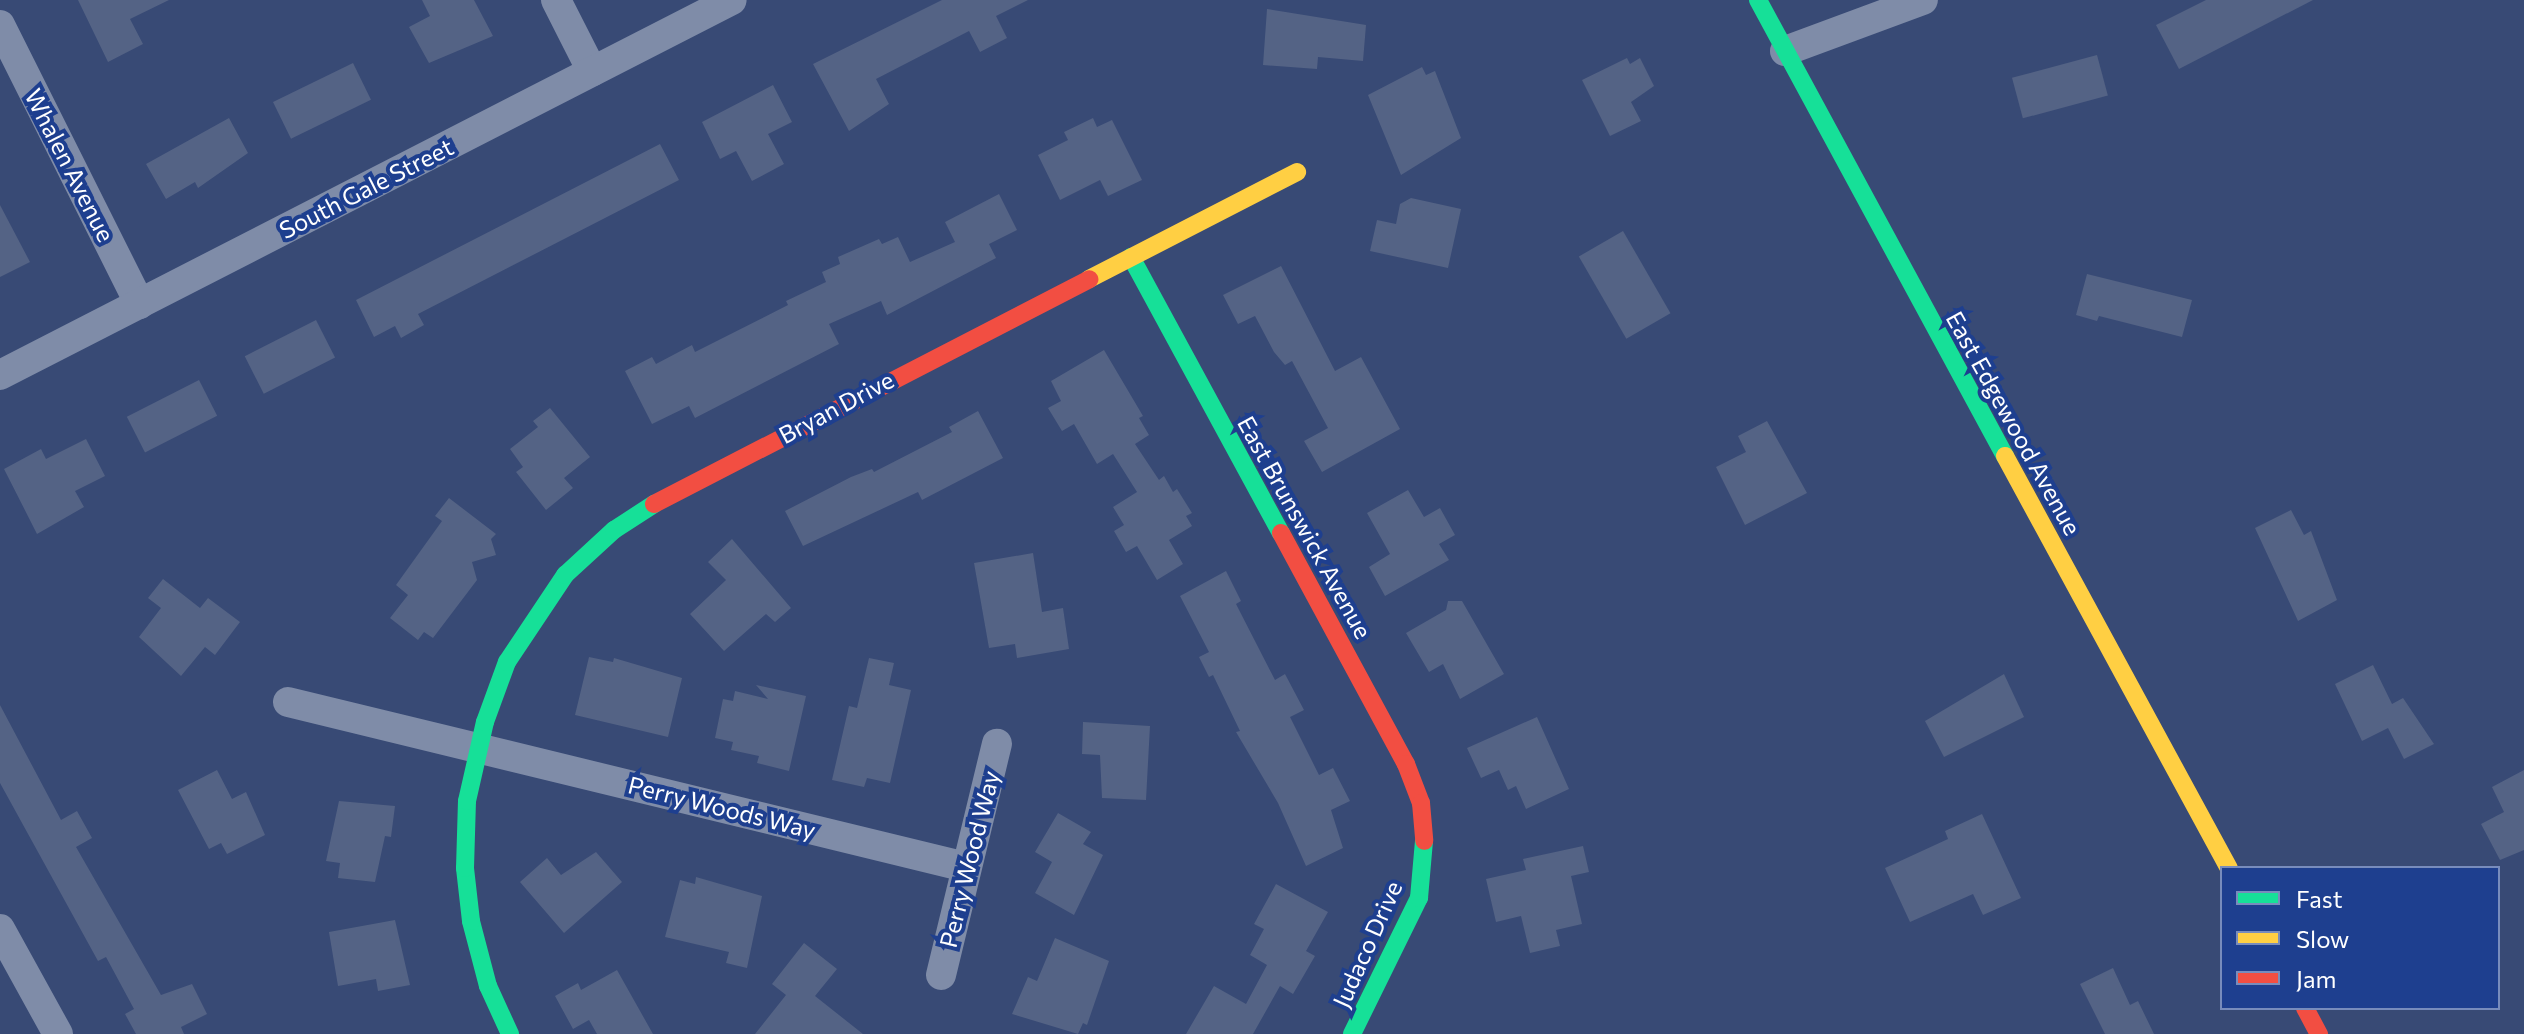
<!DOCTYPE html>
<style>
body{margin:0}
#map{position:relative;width:2524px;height:1034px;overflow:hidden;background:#384a75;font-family:Commissioner,sans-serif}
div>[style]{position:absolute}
.building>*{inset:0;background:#546385;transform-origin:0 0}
.street>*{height:30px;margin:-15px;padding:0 15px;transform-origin:15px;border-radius:15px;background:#7f8ca8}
.fast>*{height:18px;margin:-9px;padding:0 9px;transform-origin:9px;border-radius:9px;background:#16e098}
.slow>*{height:18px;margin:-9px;padding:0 9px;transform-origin:9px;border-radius:9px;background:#ffcf43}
.jam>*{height:18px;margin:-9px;padding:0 9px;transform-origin:9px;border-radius:9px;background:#f24e42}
span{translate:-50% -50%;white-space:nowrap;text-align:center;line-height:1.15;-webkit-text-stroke:8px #1e3f8f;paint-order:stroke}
.street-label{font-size:24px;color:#fff}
.legend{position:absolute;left:2220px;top:866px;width:280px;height:144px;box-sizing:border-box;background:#1e3f8f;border:2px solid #788cbc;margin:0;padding:10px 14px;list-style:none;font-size:24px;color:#fff}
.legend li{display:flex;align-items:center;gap:16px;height:40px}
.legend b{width:40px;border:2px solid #788cbc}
</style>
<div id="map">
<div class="building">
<div style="clip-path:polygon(78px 0,169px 0,130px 19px,143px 44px,108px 62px)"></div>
<div style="clip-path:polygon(422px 0,474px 0,493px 36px,429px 63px,409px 27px,430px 16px)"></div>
<div style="clip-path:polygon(942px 0,1028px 0,996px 16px,1007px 38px,980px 52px,969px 31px,876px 79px,889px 104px,849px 131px,813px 64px)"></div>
<div style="clip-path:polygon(2206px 0,2313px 0,2179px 69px,2156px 25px)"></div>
<div style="clip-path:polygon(1267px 9px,1366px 25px,1363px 61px,1318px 57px,1317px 69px,1263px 65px)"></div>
<div style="left:2097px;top:55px;width:42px;height:88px;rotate:75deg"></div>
<div style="clip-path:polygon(1627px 58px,1630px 64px,1640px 58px,1654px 86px,1631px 102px,1641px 121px,1610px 136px,1582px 80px)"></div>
<div style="left:353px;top:63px;width:41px;height:89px;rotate:64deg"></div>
<div style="clip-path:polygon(1422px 67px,1426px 75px,1435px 71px,1461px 138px,1401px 175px,1368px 95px)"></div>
<div style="clip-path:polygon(773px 85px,792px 122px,768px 134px,784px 164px,752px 181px,736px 151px,720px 159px,702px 122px)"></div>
<div style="clip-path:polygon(229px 118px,248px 153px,198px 188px,195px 182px,166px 199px,146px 164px)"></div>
<div style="clip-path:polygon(1093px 118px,1097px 127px,1112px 120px,1142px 180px,1108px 196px,1100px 180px,1060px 200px,1038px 155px,1068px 140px,1064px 132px)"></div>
<div style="clip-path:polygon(660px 144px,679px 180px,418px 314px,424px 325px,401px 338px,395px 326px,374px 337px,356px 300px)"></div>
<div style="clip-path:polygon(999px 194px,1017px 230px,989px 244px,996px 258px,887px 315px,881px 301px,829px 324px,839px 344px,695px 418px,689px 406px,652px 424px,625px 371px,652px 357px,656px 364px,692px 345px,695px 352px,788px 305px,786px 301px,826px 282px,822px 272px,840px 264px,838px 257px,879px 239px,882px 244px,898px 237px,910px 262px,955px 242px,945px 222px)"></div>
<div style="clip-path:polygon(1411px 198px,1461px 209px,1448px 268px,1370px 251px,1377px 220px,1396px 224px,1400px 204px)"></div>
<div style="clip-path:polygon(0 205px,30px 262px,0 277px)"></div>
<div style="left:1623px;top:231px;width:95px;height:51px;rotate:60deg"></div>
<div style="clip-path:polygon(1281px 266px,1335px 371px,1361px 357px,1400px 429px,1322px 472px,1304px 441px,1328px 428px,1292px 361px,1285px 365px,1274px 352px,1255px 316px,1238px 324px,1223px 295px)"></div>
<div style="clip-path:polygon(2087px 274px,2192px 300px,2182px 337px,2099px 316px,2097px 321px,2076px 315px)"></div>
<div style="left:316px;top:320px;width:42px;height:80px;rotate:63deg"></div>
<div style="clip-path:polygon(1104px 350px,1143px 416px,1139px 418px,1149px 435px,1135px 444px,1159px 480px,1164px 476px,1173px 492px,1177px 489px,1192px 513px,1186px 516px,1192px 526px,1169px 540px,1183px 564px,1157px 580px,1137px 546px,1126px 552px,1114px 531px,1124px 525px,1113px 507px,1137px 492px,1113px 454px,1097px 464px,1074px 424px,1062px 431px,1048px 408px,1061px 401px,1051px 381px)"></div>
<div style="left:199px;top:380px;width:40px;height:81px;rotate:63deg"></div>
<div style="clip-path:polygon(550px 408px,590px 457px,564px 478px,573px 488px,546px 510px,516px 472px,523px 467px,510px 449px,538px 427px,533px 421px)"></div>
<div style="clip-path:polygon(978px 411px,1003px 458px,922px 500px,918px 492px,803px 546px,785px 511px,851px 477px,872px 469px,874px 472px,952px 432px,949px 427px)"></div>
<div style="clip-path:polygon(1767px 421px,1807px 493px,1745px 525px,1716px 467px,1746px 452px,1738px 436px)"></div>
<div style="clip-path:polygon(86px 439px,105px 476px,75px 491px,84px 507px,37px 534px,4px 469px,41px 449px,46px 459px)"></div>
<div style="clip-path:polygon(1408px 490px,1424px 517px,1440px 508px,1455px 535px,1439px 544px,1449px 560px,1385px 596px,1369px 567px,1390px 554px,1367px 513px)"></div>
<div style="clip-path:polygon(449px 498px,496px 534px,491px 539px,496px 555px,472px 562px,477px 580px,433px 638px,424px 632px,418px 640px,390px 618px,408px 595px,396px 585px,442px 521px,435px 516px)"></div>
<div style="clip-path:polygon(2291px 510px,2304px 535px,2311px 531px,2337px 600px,2298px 621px,2255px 528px)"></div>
<div style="clip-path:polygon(732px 539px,791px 608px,775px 622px,766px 614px,724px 651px,690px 614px,726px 580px,708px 562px)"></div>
<div style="clip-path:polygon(1033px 553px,1042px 612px,1063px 608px,1069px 649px,1017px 658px,1015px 644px,989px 648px,974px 563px)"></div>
<div style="clip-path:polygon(1226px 571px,1241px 601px,1236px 604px,1275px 680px,1285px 674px,1304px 710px,1290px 717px,1319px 775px,1333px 768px,1350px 801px,1331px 810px,1343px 848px,1306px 866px,1278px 803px,1236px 732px,1240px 731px,1213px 675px,1209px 677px,1199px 657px,1209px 652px,1180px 596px)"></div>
<div style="clip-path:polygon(163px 579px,200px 608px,208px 598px,240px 622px,215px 655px,205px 647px,181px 676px,139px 637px,161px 608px,148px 598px)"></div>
<div style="clip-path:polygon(1448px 601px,1462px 601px,1504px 674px,1460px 699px,1443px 664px,1429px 672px,1406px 633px,1446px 610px)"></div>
<div style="clip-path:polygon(589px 657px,613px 662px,614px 658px,682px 678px,668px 737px,575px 715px)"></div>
<div style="clip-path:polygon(869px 658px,894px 663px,889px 685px,911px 690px,890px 783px,867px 778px,864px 787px,832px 780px,849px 706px,857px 708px)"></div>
<div style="clip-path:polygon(2373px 665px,2392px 704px,2403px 698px,2434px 744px,2404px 759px,2388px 728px,2362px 741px,2335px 684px)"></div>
<div style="clip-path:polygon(2004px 674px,2024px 717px,1944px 757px,1925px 721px)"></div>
<div style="clip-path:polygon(756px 685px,806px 696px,789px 771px,757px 763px,759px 756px,731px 750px,733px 742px,715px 738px,723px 699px,733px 701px,735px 691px,768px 699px)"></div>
<div style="clip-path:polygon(0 705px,61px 820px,77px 811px,92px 838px,76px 847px,161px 995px,192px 984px,207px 1014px,181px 1027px,184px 1034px,136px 1034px,125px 1014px,134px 1009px,106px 957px,98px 961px,0 783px)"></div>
<div style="clip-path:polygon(1537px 717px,1569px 789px,1526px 809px,1516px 786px,1508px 790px,1499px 770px,1481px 778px,1467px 748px)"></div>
<div style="clip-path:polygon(1083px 722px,1150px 726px,1146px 800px,1102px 798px,1100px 755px,1082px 754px)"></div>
<div style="clip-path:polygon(217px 770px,232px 799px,246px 792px,265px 835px,227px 854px,221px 843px,209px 849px,178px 790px)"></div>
<div style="clip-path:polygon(2524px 770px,2524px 850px,2500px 860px,2481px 824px,2504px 812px,2492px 787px)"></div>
<div style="clip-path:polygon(339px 801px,395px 806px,391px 837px,385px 836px,375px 882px,338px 878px,340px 863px,326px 861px)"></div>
<div style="clip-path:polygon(1058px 813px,1091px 832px,1083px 844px,1103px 855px,1074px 915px,1035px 893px,1052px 862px,1035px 852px)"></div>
<div style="clip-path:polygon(1982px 814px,2021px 898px,1983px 915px,1973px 894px,1910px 922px,1885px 868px,1948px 839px,1945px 831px)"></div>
<div style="clip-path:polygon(1583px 846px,1589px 872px,1571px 876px,1582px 924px,1556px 930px,1560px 946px,1530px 953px,1521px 916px,1496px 922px,1486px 879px,1526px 870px,1523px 859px)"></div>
<div style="clip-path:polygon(596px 852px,622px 882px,564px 933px,520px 882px,547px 858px,561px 875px)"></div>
<div style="clip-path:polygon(696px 877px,762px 896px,747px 968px,726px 963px,729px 952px,665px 937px,680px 880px,695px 884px)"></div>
<div style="clip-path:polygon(1276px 884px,1328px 912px,1306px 951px,1315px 956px,1293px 994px,1280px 986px,1253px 1034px,1186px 1034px,1214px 986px,1246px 1004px,1267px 965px,1250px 955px,1264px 929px,1254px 924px)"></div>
<div style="clip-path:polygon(395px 920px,410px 985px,378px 991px,376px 979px,338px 986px,329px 932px)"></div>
<div style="clip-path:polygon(1055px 938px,1109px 961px,1087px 1025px,1083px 1023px,1078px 1034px,1012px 1014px,1028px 977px,1037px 981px)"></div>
<div style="clip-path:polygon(804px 943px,837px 969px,815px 996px,863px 1034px,755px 1034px,786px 995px,772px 984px)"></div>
<div style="clip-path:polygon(2113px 968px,2130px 1005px,2138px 1001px,2154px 1034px,2105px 1034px,2080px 984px)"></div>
<div style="clip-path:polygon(617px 970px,653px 1034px,597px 1034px,589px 1020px,573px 1029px,555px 996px,578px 983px,581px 990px)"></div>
</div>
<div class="street">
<div style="left:556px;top:0;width:80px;rotate:63.1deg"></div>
<div style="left:0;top:25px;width:312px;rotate:63.4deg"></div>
<div style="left:1785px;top:51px;width:147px;rotate:-20.3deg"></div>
<div style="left:0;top:375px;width:822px;rotate:-27.13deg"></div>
<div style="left:288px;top:702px;width:698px;rotate:13.68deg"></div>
<div style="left:0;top:929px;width:120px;rotate:61.1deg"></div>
<div style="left:941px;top:975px;width:238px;rotate:-76.4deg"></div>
</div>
<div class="fast">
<div style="left:1758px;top:0;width:519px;rotate:61.56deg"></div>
<div style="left:1131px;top:257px;width:314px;rotate:61.5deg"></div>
<div style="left:510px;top:1034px;width:53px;rotate:-114.6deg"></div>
<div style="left:488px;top:986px;width:67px;rotate:-104.7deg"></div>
<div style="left:471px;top:921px;width:53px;rotate:-96.5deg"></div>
<div style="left:465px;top:868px;width:67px;rotate:-88.3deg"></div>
<div style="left:467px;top:801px;width:81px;rotate:-77.2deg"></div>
<div style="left:485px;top:722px;width:64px;rotate:-69.9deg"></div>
<div style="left:507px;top:662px;width:105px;rotate:-56.3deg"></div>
<div style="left:565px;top:575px;width:67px;rotate:-42.6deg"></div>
<div style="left:614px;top:530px;width:48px;rotate:-33deg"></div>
<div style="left:1352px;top:1034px;width:152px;rotate:-63.8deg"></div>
<div style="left:1419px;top:898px;width:57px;rotate:-85deg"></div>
</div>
<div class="slow">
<div style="left:1089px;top:279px;width:234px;rotate:-27.2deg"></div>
<div style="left:2005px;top:456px;width:469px;rotate:61.5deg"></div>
</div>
<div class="jam">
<div style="left:654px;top:504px;width:490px;rotate:-27.3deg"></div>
<div style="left:1281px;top:533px;width:263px;rotate:61.6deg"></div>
<div style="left:1406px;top:764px;width:42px;rotate:69deg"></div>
<div style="left:1421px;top:803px;width:38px;rotate:85deg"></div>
<div style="left:2305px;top:1008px;width:30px;rotate:62deg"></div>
</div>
<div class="street-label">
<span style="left:70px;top:165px;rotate:63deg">Whalen Avenue</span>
<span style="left:366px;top:188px;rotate:-27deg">South Gale Street</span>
<span style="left:836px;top:407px;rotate:-28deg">Bryan Drive</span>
<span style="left:2014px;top:423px;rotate:61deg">East Edgewood Avenue</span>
<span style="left:1305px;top:527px;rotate:61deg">East Brunswick Avenue</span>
<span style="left:722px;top:807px;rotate:14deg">Perry Woods Way</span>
<span style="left:969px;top:859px;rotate:-76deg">Perry Wood Way</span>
<span style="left:1367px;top:944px;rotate:-66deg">Judaco Drive</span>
</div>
<ul class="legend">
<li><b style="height:10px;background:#16e098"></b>Fast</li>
<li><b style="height:10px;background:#ffcf43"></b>Slow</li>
<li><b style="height:10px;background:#f24e42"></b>Jam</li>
</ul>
</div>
